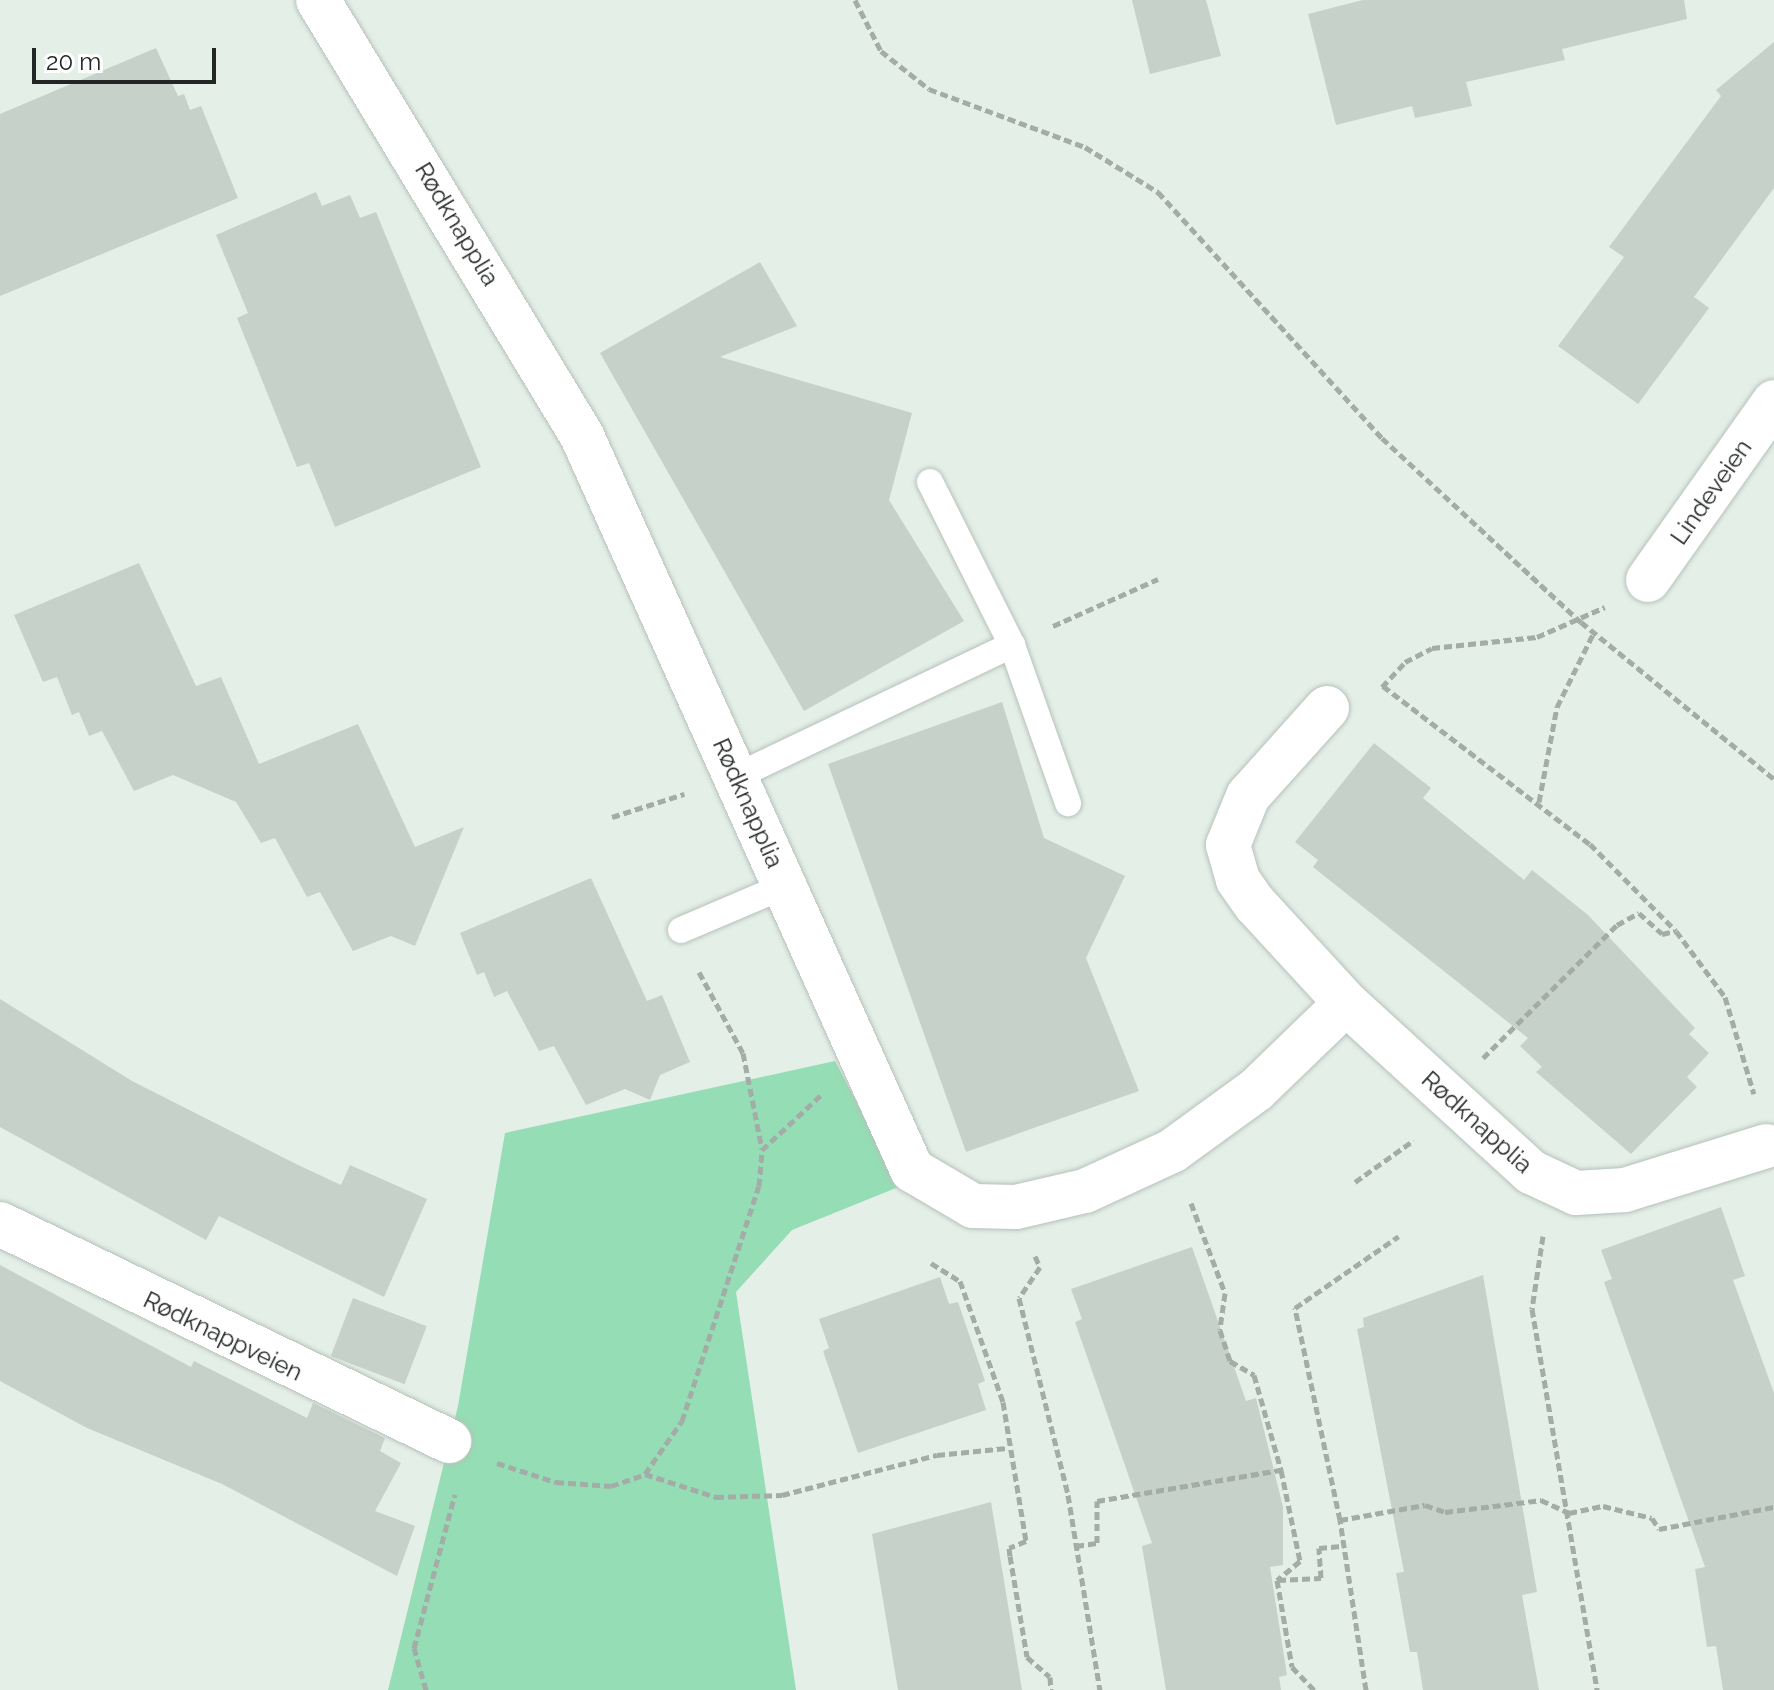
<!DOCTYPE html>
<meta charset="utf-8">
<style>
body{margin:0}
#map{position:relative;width:1774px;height:1690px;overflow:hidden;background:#e4efe8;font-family:Raleway,sans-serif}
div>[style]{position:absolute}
.green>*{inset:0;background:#95ddb4}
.building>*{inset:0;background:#c6d1ca;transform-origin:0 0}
.path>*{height:5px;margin-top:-2.5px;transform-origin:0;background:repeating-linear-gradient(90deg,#a3aca7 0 8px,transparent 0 12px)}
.roads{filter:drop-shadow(0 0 2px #b6c1ba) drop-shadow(0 0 2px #b6c1ba)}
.service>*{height:26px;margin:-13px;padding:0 13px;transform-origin:13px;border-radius:13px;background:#fff}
.minor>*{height:44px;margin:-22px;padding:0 22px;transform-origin:22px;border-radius:22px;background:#fff}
span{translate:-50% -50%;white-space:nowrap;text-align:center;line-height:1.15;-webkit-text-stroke:7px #fff;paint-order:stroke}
.street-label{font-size:24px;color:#222624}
.scale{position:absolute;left:32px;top:48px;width:184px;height:36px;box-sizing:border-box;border:4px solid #222624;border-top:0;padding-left:10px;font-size:24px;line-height:28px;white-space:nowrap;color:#222624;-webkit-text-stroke:6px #fff;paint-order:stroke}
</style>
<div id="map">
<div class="green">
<div style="clip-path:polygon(835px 1061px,901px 1186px,792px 1230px,736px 1292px,796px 1690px,388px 1690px,458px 1406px,505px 1133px)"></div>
</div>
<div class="building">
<div style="clip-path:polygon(1132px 0,1206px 0,1221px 56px,1150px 74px)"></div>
<div style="clip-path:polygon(1363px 0,1684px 0,1687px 19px,1562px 49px,1565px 60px,1466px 82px,1472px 106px,1415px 118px,1412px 106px,1336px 125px,1308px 14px)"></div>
<div style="clip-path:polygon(1774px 42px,1774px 188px,1694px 297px,1709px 308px,1638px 404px,1558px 346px,1624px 257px,1609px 247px,1721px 96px,1716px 90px)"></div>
<div style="clip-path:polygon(156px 48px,178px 96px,184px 94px,190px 110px,201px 106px,238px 198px,0 296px,0 114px)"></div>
<div style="clip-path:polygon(316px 192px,322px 206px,350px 195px,360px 218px,376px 212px,481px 467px,335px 527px,309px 463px,297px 467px,237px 318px,248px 313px,216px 235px)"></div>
<div style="clip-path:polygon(760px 262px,797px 326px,720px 357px,912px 413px,889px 500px,964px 621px,804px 711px,600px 353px)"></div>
<div style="clip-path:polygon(139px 563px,196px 686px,221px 677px,259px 764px,358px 724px,415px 847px,464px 827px,415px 946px,391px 936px,353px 951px,320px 892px,307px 897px,275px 838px,261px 843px,236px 802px,173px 775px,134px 791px,102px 731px,89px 736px,79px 712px,72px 715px,57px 677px,43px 682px,14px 615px)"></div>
<div style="clip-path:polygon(1002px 702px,1044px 838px,1125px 876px,1086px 958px,1139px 1091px,966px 1152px,828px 764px)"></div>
<div style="clip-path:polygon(1374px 743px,1431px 788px,1423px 798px,1524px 880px,1532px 870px,1588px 915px,1695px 1028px,1689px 1034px,1709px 1053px,1687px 1077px,1697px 1087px,1631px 1154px,1536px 1072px,1542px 1067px,1520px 1046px,1528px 1038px,1313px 867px,1318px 860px,1295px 842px)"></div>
<div style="clip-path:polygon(591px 878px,647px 1001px,662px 995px,690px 1062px,660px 1075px,650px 1100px,625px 1089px,586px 1105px,554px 1046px,539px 1051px,507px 991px,494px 997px,484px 972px,477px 975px,460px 933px)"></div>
<div style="clip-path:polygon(0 999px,132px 1081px,296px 1164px,341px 1185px,350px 1165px,427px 1199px,384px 1297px,219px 1216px,206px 1240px,0 1127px)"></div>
<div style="clip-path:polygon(1721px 1207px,1745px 1276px,1733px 1280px,1774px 1393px,1774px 1690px,1723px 1690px,1716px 1646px,1707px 1647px,1695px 1569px,1705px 1567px,1604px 1282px,1612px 1279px,1601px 1250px)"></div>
<div style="clip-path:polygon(1192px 1247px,1246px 1401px,1256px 1398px,1283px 1507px,1283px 1565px,1270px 1567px,1287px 1675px,1279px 1677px,1281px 1690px,1166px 1690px,1142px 1546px,1152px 1543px,1075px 1322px,1082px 1319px,1071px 1289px)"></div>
<div style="clip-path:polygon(0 1265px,191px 1367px,194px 1361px,307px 1418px,313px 1403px,385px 1438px,380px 1451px,401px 1463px,375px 1511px,415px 1526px,397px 1576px,222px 1484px,87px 1428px,0 1381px)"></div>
<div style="clip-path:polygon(1483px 1275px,1537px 1592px,1522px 1595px,1539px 1690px,1423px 1690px,1417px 1652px,1410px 1652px,1396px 1573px,1404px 1572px,1357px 1329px,1364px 1327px,1363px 1318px)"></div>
<div style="clip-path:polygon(940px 1277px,949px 1304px,958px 1302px,985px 1381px,978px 1384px,986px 1410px,858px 1453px,823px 1351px,829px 1348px,819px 1319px)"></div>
<div style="left:353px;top:1298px;width:79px;height:62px;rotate:21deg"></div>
<div style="clip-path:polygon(991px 1502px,1022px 1690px,898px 1690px,872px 1534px)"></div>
</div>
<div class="path">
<div style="left:855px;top:0;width:57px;rotate:63deg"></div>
<div style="left:881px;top:51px;width:61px;rotate:38.4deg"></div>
<div style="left:929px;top:89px;width:166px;rotate:20.4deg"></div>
<div style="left:1085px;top:147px;width:86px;rotate:31.7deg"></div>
<div style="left:1158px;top:192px;width:333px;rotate:47.7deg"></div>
<div style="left:1382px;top:438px;width:271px;rotate:42.8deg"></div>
<div style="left:1581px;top:622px;width:249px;rotate:39.1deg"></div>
<div style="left:1053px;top:626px;width:115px;rotate:-24.1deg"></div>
<div style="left:1383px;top:686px;width:260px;rotate:37.4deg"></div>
<div style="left:1590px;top:844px;width:122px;rotate:45.3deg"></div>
<div style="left:1676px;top:931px;width:82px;rotate:53.4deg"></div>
<div style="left:1725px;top:997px;width:101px;rotate:73.4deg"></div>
<div style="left:1382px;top:687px;width:34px;rotate:-47deg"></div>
<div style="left:1405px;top:662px;width:30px;rotate:-27deg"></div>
<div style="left:1432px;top:648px;width:106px;rotate:-6deg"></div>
<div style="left:1537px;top:637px;width:74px;rotate:-23.8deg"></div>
<div style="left:1539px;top:802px;width:97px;rotate:-79.3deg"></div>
<div style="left:1557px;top:707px;width:84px;rotate:-63.7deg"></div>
<div style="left:612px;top:817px;width:76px;rotate:-17.7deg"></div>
<div style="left:699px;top:972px;width:92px;rotate:61.5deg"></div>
<div style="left:743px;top:1053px;width:98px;rotate:78.8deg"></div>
<div style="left:1483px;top:1058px;width:189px;rotate:-44.8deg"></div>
<div style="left:1617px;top:925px;width:25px;rotate:-29deg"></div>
<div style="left:1639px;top:913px;width:31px;rotate:42deg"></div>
<div style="left:1662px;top:934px;width:13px;rotate:-13deg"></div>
<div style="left:1355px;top:1182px;width:72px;rotate:-35.4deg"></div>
<div style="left:1191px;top:1203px;width:96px;rotate:69.3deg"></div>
<div style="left:1225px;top:1293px;width:37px;rotate:98deg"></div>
<div style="left:1220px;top:1330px;width:33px;rotate:72deg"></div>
<div style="left:1230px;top:1361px;width:28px;rotate:30deg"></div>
<div style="left:1254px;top:1375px;width:99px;rotate:74.1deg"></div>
<div style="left:1281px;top:1470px;width:93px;rotate:78.2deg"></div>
<div style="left:1300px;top:1561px;width:30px;rotate:140deg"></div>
<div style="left:1277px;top:1580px;width:88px;rotate:80.2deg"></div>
<div style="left:1292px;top:1667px;width:32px;rotate:46deg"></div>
<div style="left:1543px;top:1236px;width:74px;rotate:98.6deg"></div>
<div style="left:1532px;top:1309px;width:387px;rotate:80.3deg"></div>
<div style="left:1035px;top:1256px;width:12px;rotate:66deg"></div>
<div style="left:1040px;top:1267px;width:37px;rotate:124deg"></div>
<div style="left:1019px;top:1298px;width:203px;rotate:76deg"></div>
<div style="left:1068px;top:1495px;width:198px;rotate:80.7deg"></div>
<div style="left:931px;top:1263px;width:34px;rotate:32deg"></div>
<div style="left:960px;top:1281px;width:128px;rotate:70.4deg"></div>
<div style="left:1003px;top:1402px;width:141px;rotate:80.6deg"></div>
<div style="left:1026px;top:1541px;width:18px;rotate:158deg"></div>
<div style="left:1009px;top:1548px;width:8px;rotate:83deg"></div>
<div style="left:1010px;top:1556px;width:102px;rotate:80.4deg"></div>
<div style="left:1027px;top:1657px;width:30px;rotate:41deg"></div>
<div style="left:1050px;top:1677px;width:13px;rotate:86deg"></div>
<div style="left:497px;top:1463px;width:62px;rotate:17.9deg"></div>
<div style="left:556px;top:1482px;width:55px;rotate:4.2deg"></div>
<div style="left:611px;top:1486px;width:36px;rotate:-19deg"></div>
<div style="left:645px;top:1474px;width:65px;rotate:-55.1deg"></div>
<div style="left:682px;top:1421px;width:247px;rotate:-71.9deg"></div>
<div style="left:759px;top:1186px;width:36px;rotate:-85deg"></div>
<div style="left:762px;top:1150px;width:81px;rotate:-43deg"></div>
<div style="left:645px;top:1474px;width:75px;rotate:17.9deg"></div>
<div style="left:716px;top:1497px;width:66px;rotate:-1.7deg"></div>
<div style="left:782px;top:1495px;width:160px;rotate:-14.5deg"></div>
<div style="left:937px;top:1455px;width:70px;rotate:-5.7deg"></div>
<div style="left:1340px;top:1520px;width:86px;rotate:-10deg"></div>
<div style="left:1425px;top:1505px;width:21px;rotate:19deg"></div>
<div style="left:1445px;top:1512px;width:97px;rotate:-7.1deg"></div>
<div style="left:1541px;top:1500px;width:31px;rotate:25deg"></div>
<div style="left:1569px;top:1513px;width:35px;rotate:-12deg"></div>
<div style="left:1603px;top:1506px;width:50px;rotate:13.8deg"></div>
<div style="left:1652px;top:1518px;width:13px;rotate:58deg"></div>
<div style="left:1659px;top:1529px;width:117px;rotate:-10.8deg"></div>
<div style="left:1076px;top:1546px;width:21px;rotate:-8deg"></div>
<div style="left:1097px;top:1543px;width:42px;rotate:-90deg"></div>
<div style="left:1097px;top:1501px;width:187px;rotate:-9.6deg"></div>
<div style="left:1278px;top:1580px;width:43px;rotate:-2.7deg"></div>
<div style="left:1321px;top:1578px;width:30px;rotate:-94deg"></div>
<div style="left:1319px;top:1548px;width:25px;rotate:-5deg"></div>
<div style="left:426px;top:1690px;width:44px;rotate:-105.9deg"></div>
<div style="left:414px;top:1648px;width:159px;rotate:-75.1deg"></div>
<div style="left:1366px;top:1690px;width:172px;rotate:-98.7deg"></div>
<div style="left:1340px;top:1520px;width:217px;rotate:-102deg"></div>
<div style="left:1295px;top:1308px;width:126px;rotate:-34.7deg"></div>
</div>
<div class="roads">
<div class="service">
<div style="left:930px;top:482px;width:182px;rotate:63.3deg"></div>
<div style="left:1012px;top:645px;width:168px;rotate:70.5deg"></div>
<div style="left:737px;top:776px;width:305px;rotate:-25.5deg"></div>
<div style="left:681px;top:930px;width:112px;rotate:-23.1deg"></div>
</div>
<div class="minor">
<div style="left:318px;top:0;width:510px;rotate:58.8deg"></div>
<div style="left:582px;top:436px;width:805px;rotate:65.79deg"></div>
<div style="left:912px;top:1170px;width:71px;rotate:30.5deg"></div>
<div style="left:973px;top:1206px;width:43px;rotate:1.3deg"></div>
<div style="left:1016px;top:1207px;width:71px;rotate:-13.1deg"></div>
<div style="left:1085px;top:1191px;width:96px;rotate:-24.7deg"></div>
<div style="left:1172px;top:1151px;width:104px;rotate:-36deg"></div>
<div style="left:1256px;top:1090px;width:125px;rotate:-44deg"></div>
<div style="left:1648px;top:580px;width:218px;rotate:-54.7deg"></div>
<div style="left:1327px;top:708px;width:118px;rotate:131.9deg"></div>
<div style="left:1248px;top:796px;width:53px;rotate:112.2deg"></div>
<div style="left:1228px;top:845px;width:36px;rotate:74deg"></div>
<div style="left:1238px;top:880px;width:29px;rotate:55deg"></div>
<div style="left:1255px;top:904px;width:134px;rotate:47.4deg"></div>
<div style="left:1346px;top:1003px;width:251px;rotate:42.4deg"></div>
<div style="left:1531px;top:1172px;width:50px;rotate:25deg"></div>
<div style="left:1576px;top:1193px;width:49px;rotate:-3.5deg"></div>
<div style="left:1625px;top:1190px;width:148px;rotate:-17.3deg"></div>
<div style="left:0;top:1224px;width:499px;rotate:25.8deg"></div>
</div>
</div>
<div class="street-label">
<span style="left:457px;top:224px;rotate:59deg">Rødknapplia</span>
<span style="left:1711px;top:492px;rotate:-55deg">Lindeveien</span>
<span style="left:748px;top:803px;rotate:66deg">Rødknapplia</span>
<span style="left:1477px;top:1122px;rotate:42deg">Rødknapplia</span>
<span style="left:223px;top:1336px;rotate:26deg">Rødknappveien</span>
</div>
<div class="scale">20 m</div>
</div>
